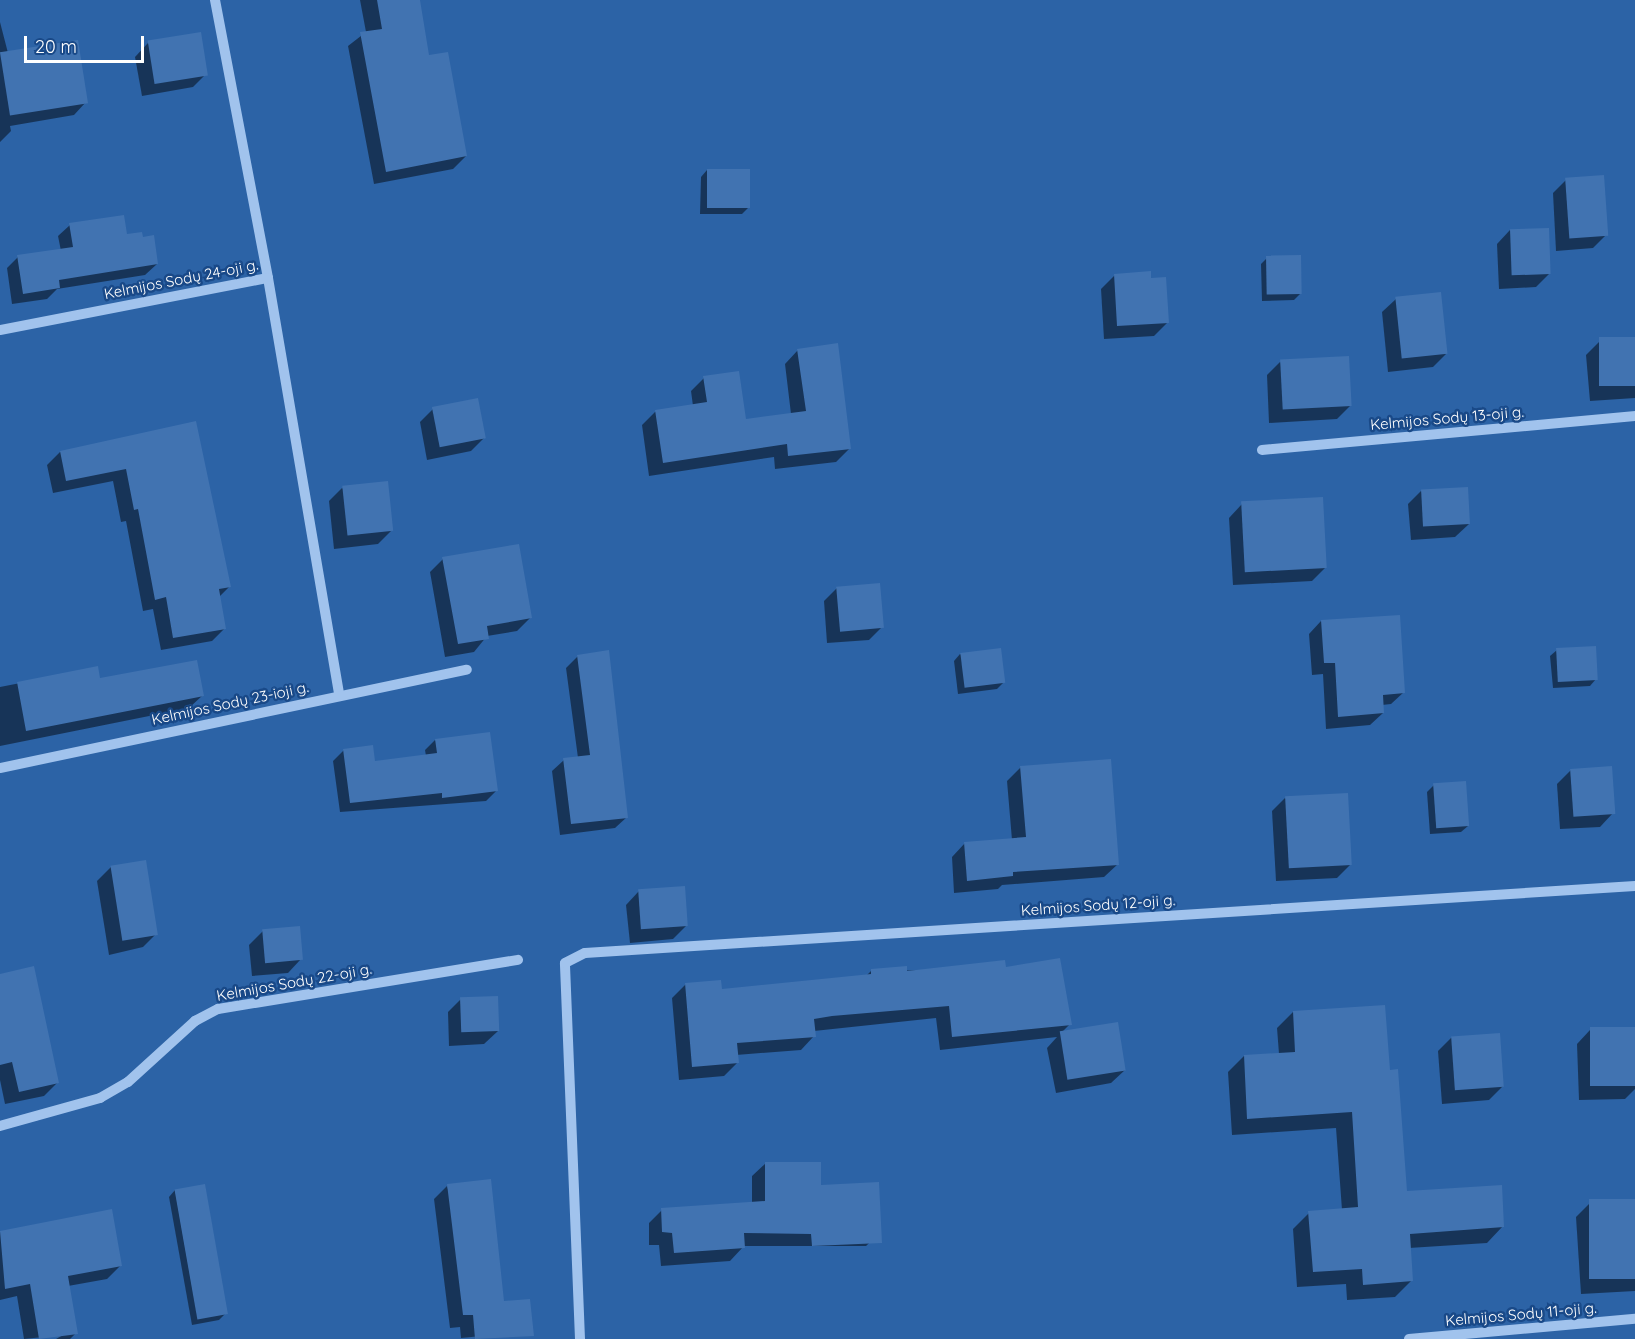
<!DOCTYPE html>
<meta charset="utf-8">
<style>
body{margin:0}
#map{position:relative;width:1635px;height:1339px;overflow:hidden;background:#194988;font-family:Quicksand,sans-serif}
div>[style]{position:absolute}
.green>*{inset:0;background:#2c63a6;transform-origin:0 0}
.shadow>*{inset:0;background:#0007}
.building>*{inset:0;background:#4173b1;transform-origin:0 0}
.minor>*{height:10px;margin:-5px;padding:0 5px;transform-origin:5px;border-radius:5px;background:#a1c3ed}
span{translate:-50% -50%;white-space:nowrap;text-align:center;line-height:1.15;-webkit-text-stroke:5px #194988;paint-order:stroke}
.street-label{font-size:15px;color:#fff}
.scale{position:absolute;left:24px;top:36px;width:120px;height:27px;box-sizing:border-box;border:3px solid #fff;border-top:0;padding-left:8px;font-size:18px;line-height:21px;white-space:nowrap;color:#fff;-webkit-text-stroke:4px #194988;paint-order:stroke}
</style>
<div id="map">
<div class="green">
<div style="left:0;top:0;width:1635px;height:1339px"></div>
</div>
<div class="shadow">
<div style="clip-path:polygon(360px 0,419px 0,428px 57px,466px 156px,453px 169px,374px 184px,348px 46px,366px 32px)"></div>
<div style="clip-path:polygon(0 22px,8px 53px,86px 102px,74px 115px,10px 126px,11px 131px,0 142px)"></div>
<div style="clip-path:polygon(148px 43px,206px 74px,193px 87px,142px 96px,135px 57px)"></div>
<div style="clip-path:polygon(707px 170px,748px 208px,742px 214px,700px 214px,701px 177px)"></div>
<div style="clip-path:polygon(1566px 180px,1606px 235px,1593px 248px,1556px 251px,1553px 193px)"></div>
<div style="clip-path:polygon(70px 225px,142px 239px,157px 264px,145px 275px,57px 289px,47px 299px,12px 304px,7px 268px,18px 257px,61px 251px,58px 236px)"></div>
<div style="clip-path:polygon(1510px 230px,1549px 274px,1536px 287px,1499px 289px,1497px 244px)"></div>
<div style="clip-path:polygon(1267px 258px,1301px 293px,1294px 300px,1262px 301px,1261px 264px)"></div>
<div style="clip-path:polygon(1115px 275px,1168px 322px,1154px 336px,1104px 339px,1101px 289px)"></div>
<div style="clip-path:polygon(1396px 299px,1446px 354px,1433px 367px,1388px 372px,1382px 312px)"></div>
<div style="clip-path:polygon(1635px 339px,1635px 398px,1590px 401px,1586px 355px,1600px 341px)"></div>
<div style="clip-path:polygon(798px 350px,850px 448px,836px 462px,775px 469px,774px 457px,649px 476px,642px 425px,655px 412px,693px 406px,691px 391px,704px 378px,745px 421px,791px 414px,785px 364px)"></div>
<div style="clip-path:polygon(1280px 362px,1350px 406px,1337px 419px,1269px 423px,1267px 375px)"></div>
<div style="clip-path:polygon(433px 409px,485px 437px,471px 451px,427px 460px,420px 422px)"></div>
<div style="clip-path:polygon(195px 423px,229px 587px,219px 597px,225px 628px,212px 641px,161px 650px,153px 609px,143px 611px,126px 521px,121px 522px,113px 481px,53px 493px,47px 465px,60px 452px)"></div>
<div style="clip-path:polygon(342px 488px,392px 530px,378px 544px,334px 549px,329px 501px)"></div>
<div style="clip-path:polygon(1421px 491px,1469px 524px,1455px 537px,1411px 540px,1408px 504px)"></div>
<div style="clip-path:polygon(1242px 504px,1325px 568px,1312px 581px,1233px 585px,1229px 518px)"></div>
<div style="clip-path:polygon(443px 559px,530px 618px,517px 631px,487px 636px,474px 652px,445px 657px,430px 572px)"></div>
<div style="clip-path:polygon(837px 588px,882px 627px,869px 640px,827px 643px,824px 601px)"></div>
<div style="clip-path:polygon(1321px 621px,1404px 692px,1391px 704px,1382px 705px,1383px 713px,1370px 725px,1326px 729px,1323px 674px,1312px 675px,1309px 634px)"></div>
<div style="clip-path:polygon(1557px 650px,1596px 679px,1590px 686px,1553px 688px,1550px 656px)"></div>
<div style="clip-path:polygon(960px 654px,1003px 683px,997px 689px,958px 694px,954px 661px)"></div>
<div style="clip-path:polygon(578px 656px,627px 817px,615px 828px,560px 835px,552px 771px,564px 760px,578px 758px,566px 668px)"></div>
<div style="clip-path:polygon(97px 668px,99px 680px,203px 695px,189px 708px,0 746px,0 687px)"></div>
<div style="clip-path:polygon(435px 740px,496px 791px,486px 801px,340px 812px,333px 761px,344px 750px,374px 763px,426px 756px,425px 750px)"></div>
<div style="clip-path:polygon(1021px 767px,1118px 864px,1104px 877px,1002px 885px,998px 889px,954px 893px,952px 857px,965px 843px,1012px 840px,1007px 781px)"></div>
<div style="clip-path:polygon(1571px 770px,1613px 813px,1600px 827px,1560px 829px,1557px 784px)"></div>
<div style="clip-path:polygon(1434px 785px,1468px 826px,1461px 832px,1430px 834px,1427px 792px)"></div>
<div style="clip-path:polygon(1285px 798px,1351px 864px,1337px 878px,1276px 881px,1272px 811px)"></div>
<div style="clip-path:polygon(111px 867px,156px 934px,143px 947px,109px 955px,97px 881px)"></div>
<div style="clip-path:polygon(639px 891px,687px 925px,673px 939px,630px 943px,626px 905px)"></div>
<div style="clip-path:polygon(263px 931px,301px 959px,288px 973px,252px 976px,249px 945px)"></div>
<div style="clip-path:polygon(1004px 969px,1070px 1024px,1060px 1034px,1116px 1024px,1125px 1070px,1111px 1083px,1056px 1093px,1047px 1048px,1057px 1037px,940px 1050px,936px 1018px,814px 1031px,814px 1036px,801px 1050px,736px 1055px,737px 1063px,724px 1076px,679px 1080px,672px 998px,686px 984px,720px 991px,866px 976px,871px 971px)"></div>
<div style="clip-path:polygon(0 975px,57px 1083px,44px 1096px,5px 1104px,0 1080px)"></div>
<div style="clip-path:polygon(461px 999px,498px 1031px,484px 1044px,449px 1046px,448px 1012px)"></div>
<div style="clip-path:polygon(1293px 1012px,1388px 1071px,1405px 1193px,1503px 1226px,1487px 1243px,1409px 1248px,1411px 1281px,1395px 1297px,1347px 1300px,1346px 1284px,1297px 1287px,1293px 1229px,1309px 1213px,1342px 1210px,1336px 1128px,1232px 1135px,1228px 1072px,1244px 1056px,1279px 1054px,1277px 1028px)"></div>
<div style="clip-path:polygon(1635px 1028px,1635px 1089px,1625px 1099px,1579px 1100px,1577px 1044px,1590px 1030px)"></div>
<div style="clip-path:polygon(1452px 1037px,1503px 1086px,1489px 1100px,1442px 1104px,1438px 1051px)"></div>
<div style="clip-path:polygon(766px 1163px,819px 1186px,880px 1233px,866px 1246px,744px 1246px,730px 1261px,661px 1266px,659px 1245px,649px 1245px,649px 1223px,662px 1210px,752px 1203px,752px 1176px)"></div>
<div style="clip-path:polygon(447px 1186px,492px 1335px,461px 1338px,460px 1327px,450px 1328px,434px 1199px)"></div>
<div style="clip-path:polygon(175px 1190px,225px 1314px,219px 1320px,192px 1325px,169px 1197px)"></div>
<div style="clip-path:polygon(1635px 1201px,1635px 1291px,1581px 1294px,1576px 1217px,1589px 1204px)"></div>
<div style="clip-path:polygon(110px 1211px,121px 1265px,107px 1279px,68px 1286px,76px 1333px,70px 1339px,56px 1339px,63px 1335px,24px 1339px,17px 1296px,0 1300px,0 1232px)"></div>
</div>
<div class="building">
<div style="clip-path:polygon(377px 0,420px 0,429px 55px,448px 52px,467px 156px,386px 172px,360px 32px,382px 29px)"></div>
<div style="left:201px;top:32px;width:44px;height:54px;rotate:81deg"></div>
<div style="left:78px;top:40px;width:64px;height:79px;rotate:81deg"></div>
<div style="left:707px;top:169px;width:43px;height:39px"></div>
<div style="left:1604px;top:175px;width:61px;height:39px;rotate:86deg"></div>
<div style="clip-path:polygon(124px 215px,127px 234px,142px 232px,143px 237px,154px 235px,158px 264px,59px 280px,60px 288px,23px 294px,17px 255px,73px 247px,69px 223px)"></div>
<div style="left:1549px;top:228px;width:46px;height:39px;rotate:88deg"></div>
<div style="left:1301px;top:255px;width:39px;height:35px;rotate:89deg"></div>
<div style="clip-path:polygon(1151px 271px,1151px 278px,1166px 277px,1169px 323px,1117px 326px,1114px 274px)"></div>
<div style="left:1441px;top:292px;width:62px;height:46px;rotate:84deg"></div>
<div style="left:1635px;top:337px;width:49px;height:36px;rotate:90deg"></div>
<div style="clip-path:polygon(838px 343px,851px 449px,788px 456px,787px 444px,663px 463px,655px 410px,707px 402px,703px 376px,739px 371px,746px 419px,806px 411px,797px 349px)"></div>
<div style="left:1349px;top:356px;width:50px;height:69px;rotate:87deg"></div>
<div style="left:478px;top:398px;width:41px;height:47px;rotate:79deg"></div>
<div style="clip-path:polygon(196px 421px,231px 587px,219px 589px,226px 629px,173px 638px,166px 597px,155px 600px,138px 509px,134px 510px,126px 469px,66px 481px,60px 451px)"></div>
<div style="left:388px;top:481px;width:50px;height:46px;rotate:84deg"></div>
<div style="left:1468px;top:487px;width:37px;height:47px;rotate:87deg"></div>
<div style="left:1323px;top:497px;width:71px;height:82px;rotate:87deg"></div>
<div style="clip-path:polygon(519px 544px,532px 618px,487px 626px,489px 639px,458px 644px,442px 557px)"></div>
<div style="left:880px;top:583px;width:45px;height:44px;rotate:85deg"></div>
<div style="clip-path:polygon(1400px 615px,1405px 693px,1383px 695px,1384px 713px,1338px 717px,1335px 663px,1324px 663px,1321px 620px)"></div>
<div style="left:1596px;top:646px;width:34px;height:40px;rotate:87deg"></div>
<div style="left:1001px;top:648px;width:35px;height:41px;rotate:83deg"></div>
<div style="clip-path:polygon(609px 650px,628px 818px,571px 824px,563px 758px,590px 755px,577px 655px)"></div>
<div style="clip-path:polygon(197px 660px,204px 696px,26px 731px,17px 682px,98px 666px,100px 678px)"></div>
<div style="clip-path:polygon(490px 732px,498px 791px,442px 798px,442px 793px,350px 803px,343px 749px,373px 745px,375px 761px,437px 753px,435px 739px)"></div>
<div style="clip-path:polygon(1111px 759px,1119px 865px,1013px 872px,1013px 876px,967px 881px,964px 842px,1026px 837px,1020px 766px)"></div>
<div style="left:1612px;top:766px;width:48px;height:42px;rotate:86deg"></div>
<div style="left:1466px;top:781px;width:45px;height:33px;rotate:86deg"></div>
<div style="left:1348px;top:793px;width:72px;height:63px;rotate:87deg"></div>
<div style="left:146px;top:860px;width:76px;height:36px;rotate:81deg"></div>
<div style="left:685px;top:886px;width:40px;height:47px;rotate:86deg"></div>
<div style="left:300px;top:926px;width:34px;height:38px;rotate:85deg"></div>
<div style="clip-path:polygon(1060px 958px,1072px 1025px,952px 1037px,949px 1006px,832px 1016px,814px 1019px,816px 1037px,737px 1043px,739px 1063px,692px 1067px,685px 983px,721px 980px,722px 989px,871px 974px,871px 969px,907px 966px,907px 971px,1005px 960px,1006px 967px)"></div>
<div style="clip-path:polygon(34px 966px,59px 1083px,19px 1092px,12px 1062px,0 1065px,0 974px)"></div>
<div style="left:498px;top:996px;width:35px;height:38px;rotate:88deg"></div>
<div style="clip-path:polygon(1385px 1005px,1390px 1070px,1398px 1069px,1407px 1191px,1502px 1185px,1504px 1227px,1410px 1234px,1413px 1281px,1363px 1285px,1362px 1269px,1313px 1272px,1308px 1211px,1358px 1207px,1352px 1112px,1247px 1119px,1244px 1055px,1295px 1052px,1293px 1011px)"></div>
<div style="left:1118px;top:1022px;width:49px;height:59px;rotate:81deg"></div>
<div style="left:1635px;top:1027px;width:59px;height:45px;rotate:90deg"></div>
<div style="left:1500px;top:1033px;width:54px;height:49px;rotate:86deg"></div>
<div style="clip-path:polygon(765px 1162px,821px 1162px,821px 1185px,879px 1182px,882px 1243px,812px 1246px,811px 1234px,744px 1233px,745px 1248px,674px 1253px,672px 1233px,662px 1232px,661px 1208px,765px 1201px)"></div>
<div style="clip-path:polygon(491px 1179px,504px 1301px,530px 1299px,534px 1336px,475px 1339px,473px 1315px,463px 1315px,447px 1184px)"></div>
<div style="left:205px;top:1184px;width:132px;height:31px;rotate:80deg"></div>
<div style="left:1635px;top:1199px;width:80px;height:46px;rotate:90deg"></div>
<div style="clip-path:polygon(112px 1209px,122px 1266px,68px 1276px,78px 1334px,39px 1339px,30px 1284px,5px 1289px,0 1231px)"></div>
</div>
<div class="minor">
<div style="left:215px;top:0;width:283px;rotate:79.2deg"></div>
<div style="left:268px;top:278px;width:423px;rotate:80.3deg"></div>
<div style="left:0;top:330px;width:273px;rotate:-11deg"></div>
<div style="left:1262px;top:450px;width:375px;rotate:-5.2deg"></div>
<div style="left:0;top:768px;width:477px;rotate:-11.9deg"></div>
<div style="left:0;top:1126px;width:104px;rotate:-15.6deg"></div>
<div style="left:100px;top:1098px;width:32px;rotate:-30deg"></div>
<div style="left:128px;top:1082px;width:91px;rotate:-42.3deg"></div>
<div style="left:195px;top:1021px;width:26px;rotate:-28deg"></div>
<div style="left:218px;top:1009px;width:304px;rotate:-9.3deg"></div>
<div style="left:580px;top:1339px;width:376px;rotate:-92.3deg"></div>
<div style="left:565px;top:963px;width:22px;rotate:-27deg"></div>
<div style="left:585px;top:953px;width:1052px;rotate:-3.65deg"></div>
<div style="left:1409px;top:1339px;width:227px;rotate:-5.1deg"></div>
</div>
<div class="street-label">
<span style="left:181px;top:279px;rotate:-11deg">Kelmijos Sodų 24-oji g.</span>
<span style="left:1447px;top:418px;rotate:-5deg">Kelmijos Sodų 13-oji g.</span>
<span style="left:230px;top:703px;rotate:-12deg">Kelmijos Sodų 23-ioji g.</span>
<span style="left:1098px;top:905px;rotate:-4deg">Kelmijos Sodų 12-oji g.</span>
<span style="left:294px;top:982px;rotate:-10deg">Kelmijos Sodų 22-oji g.</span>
<span style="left:1521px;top:1314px;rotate:-5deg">Kelmijos Sodų 11-oji g.</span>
</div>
<div class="scale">20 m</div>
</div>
